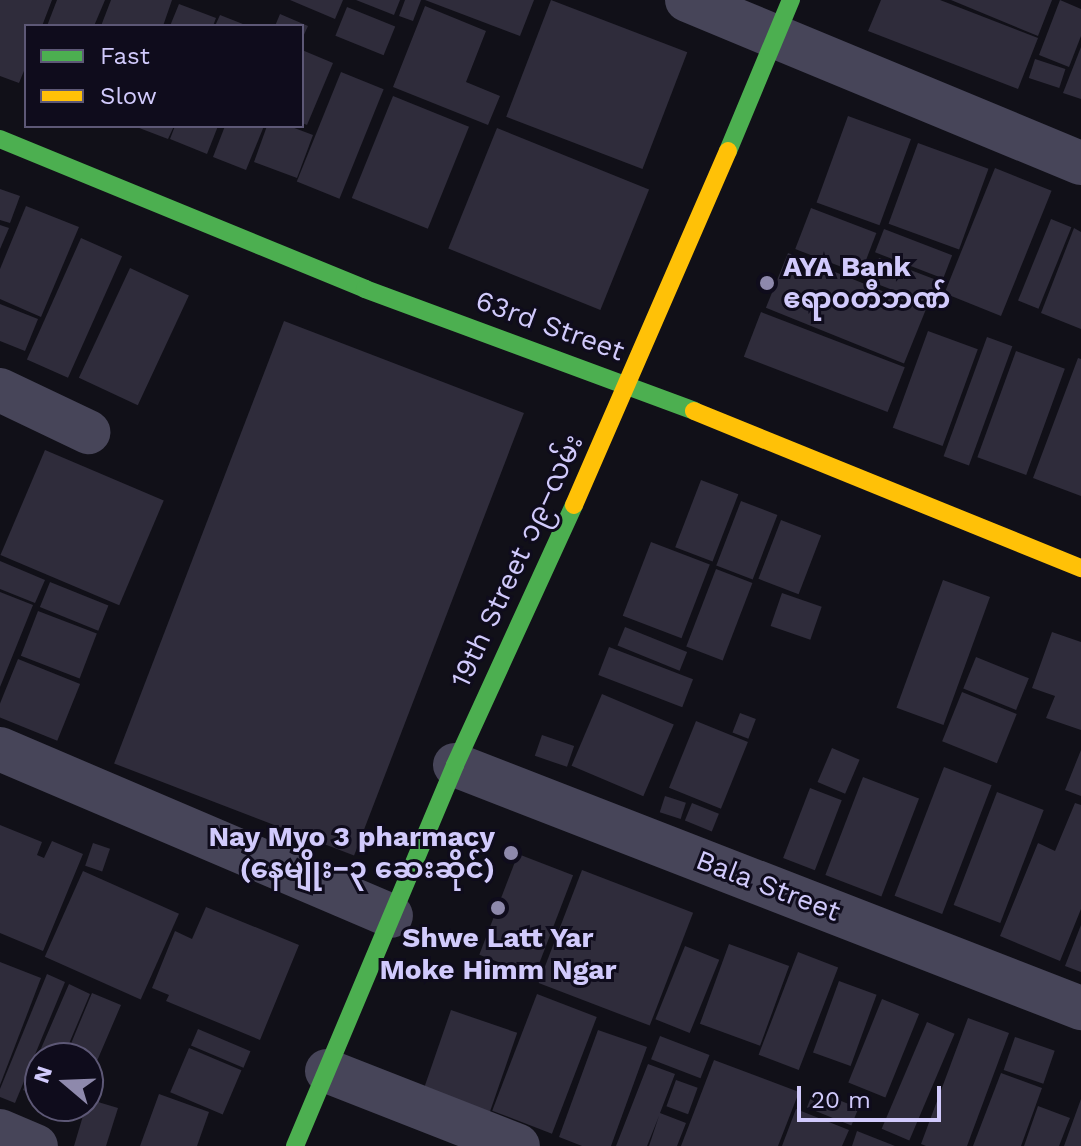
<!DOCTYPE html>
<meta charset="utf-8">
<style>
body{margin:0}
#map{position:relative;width:1081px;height:1146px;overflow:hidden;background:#111018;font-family:"Work Sans","Noto Sans Myanmar",sans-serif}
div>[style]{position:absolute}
.building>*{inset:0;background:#2f2c3b;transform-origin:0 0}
.street>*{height:44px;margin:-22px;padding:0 22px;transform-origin:22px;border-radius:22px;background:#474559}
.fast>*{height:18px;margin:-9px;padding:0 9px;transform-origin:9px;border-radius:9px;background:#4caf50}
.slow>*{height:18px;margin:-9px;padding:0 9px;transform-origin:9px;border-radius:9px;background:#ffc107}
.dots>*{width:22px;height:22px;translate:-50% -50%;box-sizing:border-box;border:4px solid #0f0c1c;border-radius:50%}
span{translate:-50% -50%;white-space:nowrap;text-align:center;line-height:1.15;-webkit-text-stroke:6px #0f0c1c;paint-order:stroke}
.poi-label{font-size:28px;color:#d1cafc;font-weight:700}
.left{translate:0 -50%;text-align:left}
.right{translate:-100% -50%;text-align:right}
.street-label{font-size:28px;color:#d1cafc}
.legend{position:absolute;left:24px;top:24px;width:280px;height:104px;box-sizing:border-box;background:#0f0c1c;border:2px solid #5d5876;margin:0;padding:10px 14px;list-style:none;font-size:24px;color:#d1cafc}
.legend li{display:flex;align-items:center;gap:16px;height:40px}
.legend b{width:40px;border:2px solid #5d5876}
.north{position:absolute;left:24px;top:1042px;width:80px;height:80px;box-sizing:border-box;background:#0f0c1c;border:2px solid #5d5876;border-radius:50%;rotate:289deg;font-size:22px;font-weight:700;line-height:32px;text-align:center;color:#d1cafc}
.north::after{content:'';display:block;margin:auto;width:28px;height:36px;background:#8e89ac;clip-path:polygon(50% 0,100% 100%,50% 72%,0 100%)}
.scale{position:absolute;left:797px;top:1086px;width:144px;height:36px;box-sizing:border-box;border:4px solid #d1cafc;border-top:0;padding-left:10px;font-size:24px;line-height:28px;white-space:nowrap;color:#d1cafc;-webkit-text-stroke:6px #0f0c1c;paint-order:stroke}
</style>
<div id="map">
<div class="building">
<div style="clip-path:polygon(0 0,52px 0,42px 26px,26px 26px,26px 66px,19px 83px,0 76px)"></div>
<div style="clip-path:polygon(57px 0,105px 0,94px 26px,47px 26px)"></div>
<div style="clip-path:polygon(111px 0,172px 0,163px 26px,101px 26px)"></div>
<div style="clip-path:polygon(290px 0,343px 0,335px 19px)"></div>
<div style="clip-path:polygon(356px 0,400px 0,394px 15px)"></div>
<div style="clip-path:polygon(405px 0,421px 0,413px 21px,399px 16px)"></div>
<div style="clip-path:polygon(425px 0,534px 0,520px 36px)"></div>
<div style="left:551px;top:0;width:146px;height:125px;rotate:21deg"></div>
<div style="clip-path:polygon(881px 0,940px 0,1038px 38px,1018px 89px,868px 31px)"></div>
<div style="clip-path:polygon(951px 0,1052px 0,1038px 36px)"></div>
<div style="clip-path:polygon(1060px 0,1081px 9px,1081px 36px,1069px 67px,1039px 55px)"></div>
<div style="clip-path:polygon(179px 4px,216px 18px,213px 26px,170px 26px)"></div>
<div style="clip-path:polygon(425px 6px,486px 31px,466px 82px,500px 96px,488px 125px,393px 87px)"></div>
<div style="left:347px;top:7px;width:52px;height:31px;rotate:22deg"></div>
<div style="clip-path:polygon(280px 14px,308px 26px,302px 39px,302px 26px,275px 26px)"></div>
<div style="clip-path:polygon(220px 15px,248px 26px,215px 26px)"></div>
<div style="clip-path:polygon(1081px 47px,1081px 99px,1063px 93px)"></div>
<div style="clip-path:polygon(302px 50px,333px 63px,307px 125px,302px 123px)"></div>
<div style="left:1035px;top:59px;width:32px;height:20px;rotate:18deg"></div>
<div style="left:341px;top:72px;width:46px;height:118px;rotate:22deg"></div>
<div style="left:393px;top:96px;width:82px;height:110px;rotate:22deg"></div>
<div style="left:848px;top:116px;width:67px;height:92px;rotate:20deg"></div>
<div style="clip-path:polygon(134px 126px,174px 126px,168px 139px)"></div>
<div style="clip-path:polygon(175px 126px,218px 126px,207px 154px,170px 139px)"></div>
<div style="clip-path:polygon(225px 126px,264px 126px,246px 170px,213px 157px)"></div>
<div style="clip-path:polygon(267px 126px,289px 126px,313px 135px,297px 178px,254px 162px)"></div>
<div style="left:497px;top:128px;width:164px;height:130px;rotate:22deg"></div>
<div style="left:918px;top:143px;width:75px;height:86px;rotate:20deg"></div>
<div style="left:995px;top:168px;width:61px;height:135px;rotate:22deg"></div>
<div style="clip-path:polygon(0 189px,20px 196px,10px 223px,0 220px)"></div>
<div style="clip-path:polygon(26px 206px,79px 227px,41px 317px,0 299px,0 269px)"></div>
<div style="left:811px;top:208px;width:70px;height:44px;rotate:21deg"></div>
<div style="left:1051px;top:219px;width:22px;height:88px;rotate:22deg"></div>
<div style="clip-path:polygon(0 225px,9px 228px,0 249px)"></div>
<div style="clip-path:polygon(1074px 228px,1081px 232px,1081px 329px,1041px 313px)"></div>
<div style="left:884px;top:229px;width:73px;height:25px;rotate:21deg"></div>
<div style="left:81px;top:238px;width:45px;height:133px;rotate:24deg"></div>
<div style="left:788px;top:253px;width:149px;height:59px;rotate:22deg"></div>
<div style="left:879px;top:258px;width:63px;height:25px;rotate:21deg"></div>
<div style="left:130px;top:268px;width:65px;height:121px;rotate:25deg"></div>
<div style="clip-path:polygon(0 304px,38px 319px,25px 351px,0 341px)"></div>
<div style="left:761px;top:312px;width:154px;height:48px;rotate:21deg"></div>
<div style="left:284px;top:321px;width:257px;height:474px;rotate:21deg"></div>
<div style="left:928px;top:331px;width:53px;height:103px;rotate:20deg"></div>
<div style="left:987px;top:337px;width:27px;height:127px;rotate:20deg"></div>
<div style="left:1016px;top:351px;width:52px;height:113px;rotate:20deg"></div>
<div style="clip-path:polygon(1078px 358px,1081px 359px,1081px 496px,1033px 478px)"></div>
<div style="left:45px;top:450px;width:129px;height:114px;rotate:23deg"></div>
<div style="left:701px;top:480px;width:40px;height:72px;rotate:21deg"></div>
<div style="left:741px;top:501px;width:39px;height:69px;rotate:21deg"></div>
<div style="left:781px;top:520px;width:43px;height:63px;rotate:21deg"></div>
<div style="left:651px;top:542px;width:63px;height:79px;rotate:21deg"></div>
<div style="clip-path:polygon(0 561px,45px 580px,35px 603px,0 589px)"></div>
<div style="left:716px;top:569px;width:39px;height:83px;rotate:21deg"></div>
<div style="left:943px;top:580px;width:50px;height:136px;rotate:20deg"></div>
<div style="left:50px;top:582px;width:63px;height:27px;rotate:22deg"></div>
<div style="clip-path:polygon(0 592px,33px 605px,0 687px)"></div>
<div style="left:782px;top:593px;width:42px;height:35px;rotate:19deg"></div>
<div style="left:38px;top:611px;width:63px;height:48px;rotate:21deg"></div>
<div style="left:625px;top:627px;width:67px;height:20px;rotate:22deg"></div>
<div style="clip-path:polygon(1052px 632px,1081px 642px,1081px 730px,1046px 718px,1055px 696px,1032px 688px)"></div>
<div style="left:609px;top:647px;width:90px;height:30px;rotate:21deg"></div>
<div style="left:976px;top:657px;width:57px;height:34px;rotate:22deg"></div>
<div style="left:18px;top:659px;width:67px;height:61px;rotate:22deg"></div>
<div style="left:962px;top:692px;width:59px;height:53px;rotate:22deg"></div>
<div style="left:602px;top:694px;width:78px;height:78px;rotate:23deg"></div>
<div style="left:740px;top:713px;width:17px;height:21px;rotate:21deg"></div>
<div style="left:696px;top:721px;width:56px;height:72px;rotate:22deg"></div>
<div style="left:542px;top:735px;width:34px;height:22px;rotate:19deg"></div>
<div style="left:832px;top:748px;width:30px;height:37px;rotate:23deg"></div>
<div style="clip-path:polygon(1081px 750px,1081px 796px,1065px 790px)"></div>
<div style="left:944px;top:767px;width:51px;height:138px;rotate:21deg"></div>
<div style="left:863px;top:777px;width:60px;height:105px;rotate:21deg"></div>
<div style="left:810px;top:788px;width:34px;height:75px;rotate:21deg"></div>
<div style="left:997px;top:792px;width:50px;height:121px;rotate:21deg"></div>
<div style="left:665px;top:796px;width:22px;height:17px;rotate:18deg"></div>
<div style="left:692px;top:803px;width:29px;height:19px;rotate:22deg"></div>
<div style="clip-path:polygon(1075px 803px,1081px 805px,1081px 909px,1060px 961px,1000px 936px,1038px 843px,1055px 851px)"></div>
<div style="clip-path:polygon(0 825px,42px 842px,37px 855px,44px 858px,52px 841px,83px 854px,43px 951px,0 933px)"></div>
<div style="left:93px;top:843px;width:18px;height:24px;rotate:19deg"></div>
<div style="left:518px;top:854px;width:59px;height:108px;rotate:21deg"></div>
<div style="left:582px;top:870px;width:119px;height:121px;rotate:21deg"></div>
<div style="left:83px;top:871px;width:105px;height:94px;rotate:24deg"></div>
<div style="clip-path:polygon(206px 907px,299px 945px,260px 1040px,166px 1001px,169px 995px,152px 988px,175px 931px,192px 939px)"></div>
<div style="clip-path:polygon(1081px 925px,1081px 972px,1065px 966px)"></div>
<div style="left:729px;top:944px;width:64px;height:85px;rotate:20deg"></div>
<div style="left:685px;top:946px;width:37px;height:79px;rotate:22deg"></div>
<div style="left:798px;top:952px;width:43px;height:110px;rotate:21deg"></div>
<div style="clip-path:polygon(0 962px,41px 978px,0 1085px)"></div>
<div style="clip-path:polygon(47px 974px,65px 982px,15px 1103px,0 1097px,0 1089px)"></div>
<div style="left:839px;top:981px;width:40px;height:76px;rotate:20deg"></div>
<div style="clip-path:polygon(69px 984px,90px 994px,63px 1058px,40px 1058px,40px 1098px,23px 1090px)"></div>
<div style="clip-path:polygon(92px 993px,121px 1005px,88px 1082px,88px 1058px,65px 1058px)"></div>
<div style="left:537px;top:994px;width:64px;height:125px;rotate:21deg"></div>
<div style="left:882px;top:999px;width:40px;height:90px;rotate:22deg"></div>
<div style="left:451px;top:1010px;width:70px;height:86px;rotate:19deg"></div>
<div style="clip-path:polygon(968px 1018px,1009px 1033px,967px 1146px,926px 1146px,921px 1144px)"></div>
<div style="left:927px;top:1022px;width:30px;height:116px;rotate:23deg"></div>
<div style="left:198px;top:1029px;width:57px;height:18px;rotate:23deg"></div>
<div style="clip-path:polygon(598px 1030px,647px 1047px,611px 1146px,582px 1146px,559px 1137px)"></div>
<div style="left:660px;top:1036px;width:53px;height:25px;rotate:21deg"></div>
<div style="left:1015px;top:1037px;width:42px;height:35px;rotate:19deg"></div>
<div style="left:189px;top:1048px;width:57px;height:48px;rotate:23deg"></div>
<div style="clip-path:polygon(714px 1060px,799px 1092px,778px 1146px,681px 1146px)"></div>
<div style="clip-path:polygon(648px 1064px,675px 1074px,660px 1113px,686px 1123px,677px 1146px,649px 1146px,659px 1116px,647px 1146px,616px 1146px)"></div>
<div style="clip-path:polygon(1001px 1073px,1042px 1088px,1021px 1146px,973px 1146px)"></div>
<div style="left:676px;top:1080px;width:23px;height:28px;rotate:20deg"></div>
<div style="left:814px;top:1090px;width:48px;height:19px;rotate:22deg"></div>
<div style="clip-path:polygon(159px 1094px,209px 1112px,197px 1146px,140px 1146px)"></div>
<div style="clip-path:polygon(88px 1099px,118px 1108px,106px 1146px,74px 1146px)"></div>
<div style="clip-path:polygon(1081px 1099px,1081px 1146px,1064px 1146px)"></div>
<div style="clip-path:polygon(1038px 1106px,1070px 1118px,1059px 1146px,1024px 1146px)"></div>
<div style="clip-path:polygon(796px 1109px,849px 1130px,842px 1146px,782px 1146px)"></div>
<div style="clip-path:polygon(857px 1131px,895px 1146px,852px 1146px)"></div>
</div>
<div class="street">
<div style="left:687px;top:0;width:426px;rotate:22.5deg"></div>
<div style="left:0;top:390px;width:98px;rotate:25.5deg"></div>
<div style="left:0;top:749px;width:425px;rotate:23.1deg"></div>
<div style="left:455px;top:765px;width:672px;rotate:21.22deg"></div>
<div style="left:327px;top:1071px;width:205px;rotate:21.4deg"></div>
<div style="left:0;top:1131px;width:39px;rotate:23deg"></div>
</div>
<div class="fast">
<div style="left:0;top:139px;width:395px;rotate:22.3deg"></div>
<div style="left:365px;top:289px;width:351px;rotate:20.3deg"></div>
<div style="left:728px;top:151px;width:164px;rotate:-67.4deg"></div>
<div style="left:295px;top:1146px;width:413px;rotate:-67.2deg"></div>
<div style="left:455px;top:765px;width:286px;rotate:-65.4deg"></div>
</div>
<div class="slow">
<div style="left:694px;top:411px;width:418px;rotate:22.1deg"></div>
<div style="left:574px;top:505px;width:386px;rotate:-66.5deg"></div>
</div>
<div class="dots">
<div style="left:767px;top:283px;background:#8e89ac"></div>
<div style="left:511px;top:853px;background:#8e89ac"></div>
<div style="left:498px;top:908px;background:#8e89ac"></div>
</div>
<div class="poi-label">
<span class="left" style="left:783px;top:283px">AYA Bank<br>ဧရာ၀တီဘဏ်</span>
<span class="right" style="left:495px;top:853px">Nay Myo 3 pharmacy<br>(နေမျိုး−၃ ဆေးဆိုင်)</span>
<span style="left:498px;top:954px">Shwe Latt Yar<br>Moke Himm Ngar</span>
</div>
<div class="street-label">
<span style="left:550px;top:326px;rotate:20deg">63rd Street</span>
<span style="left:517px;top:561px;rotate:-65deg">19th Street ၁၉−လမ်း</span>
<span style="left:768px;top:886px;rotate:21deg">Bala Street</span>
</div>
<ul class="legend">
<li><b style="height:10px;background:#4caf50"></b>Fast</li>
<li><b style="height:10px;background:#ffc107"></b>Slow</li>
</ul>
<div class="north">N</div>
<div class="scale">20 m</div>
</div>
